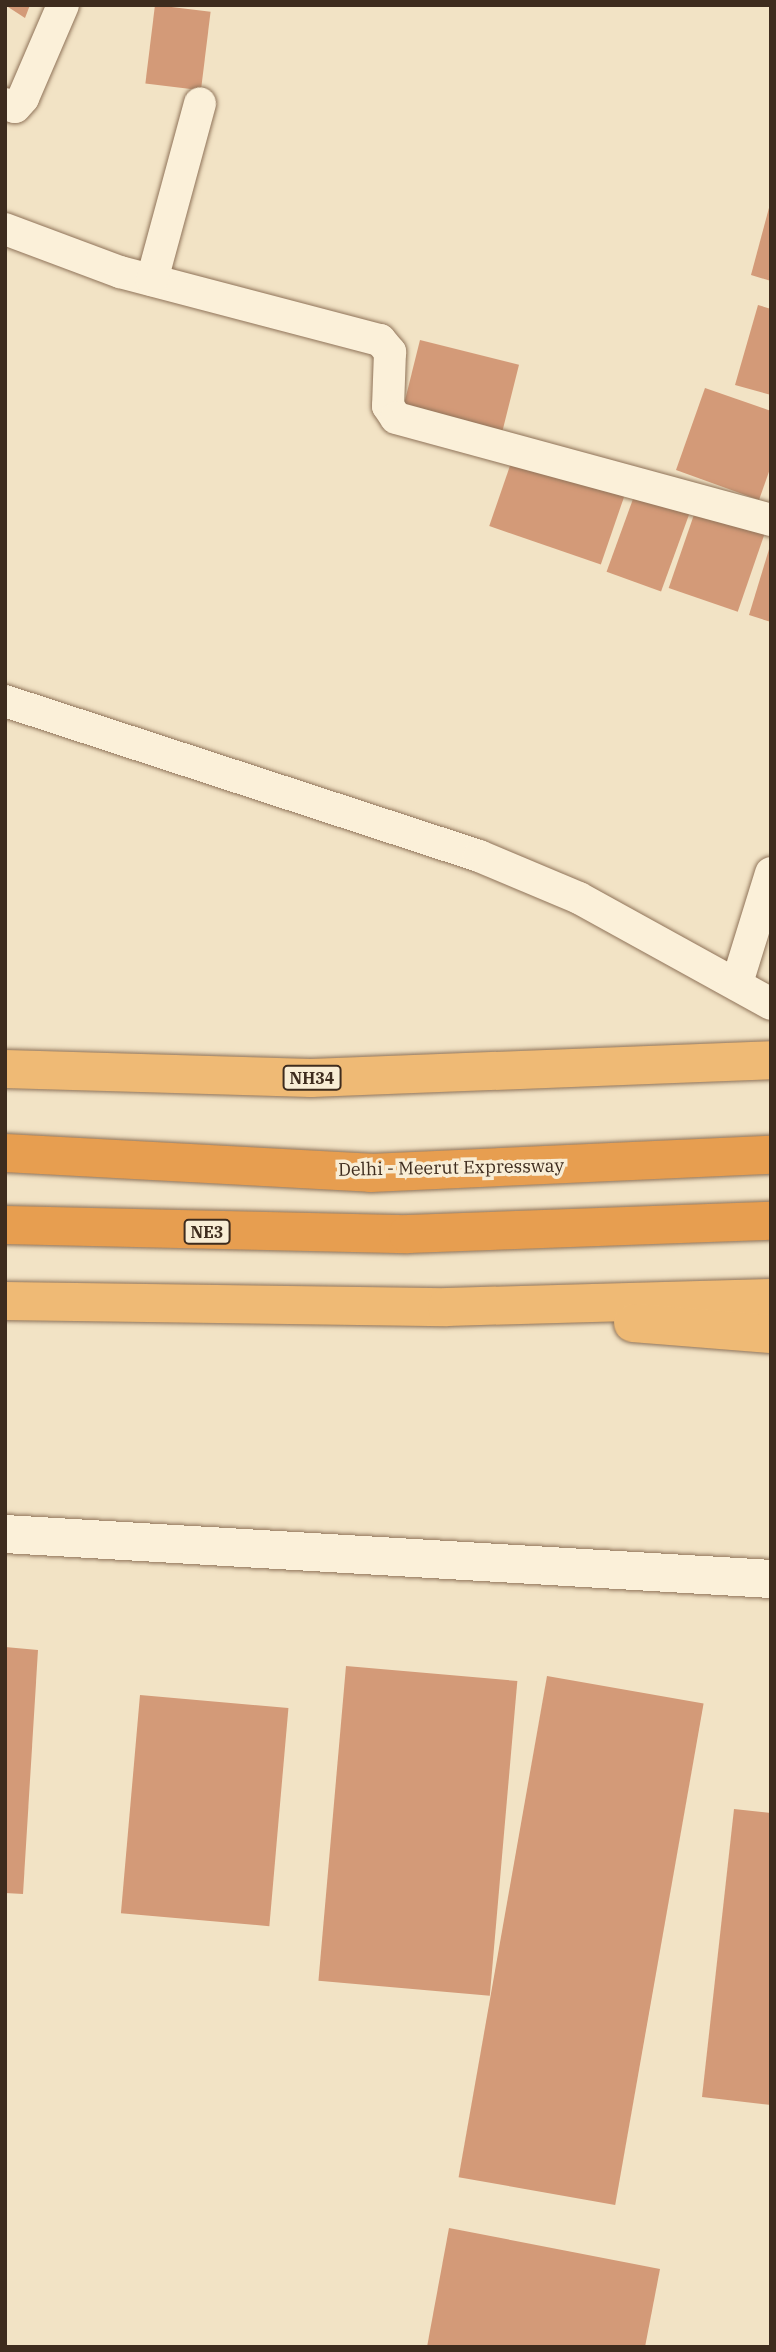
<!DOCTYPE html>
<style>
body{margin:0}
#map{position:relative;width:776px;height:2352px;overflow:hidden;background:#f2e3c5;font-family:"IBM Plex Serif",serif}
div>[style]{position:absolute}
.building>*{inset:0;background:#d39a78;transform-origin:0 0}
.roads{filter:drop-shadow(0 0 2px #8f7359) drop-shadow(0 0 2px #8f7359)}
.minor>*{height:32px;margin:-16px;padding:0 16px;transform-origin:16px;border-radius:16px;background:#fbf0d9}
.secondary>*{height:38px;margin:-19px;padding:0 19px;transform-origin:19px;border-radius:19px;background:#fbf0d9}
.trunk>*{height:38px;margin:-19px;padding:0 19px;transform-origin:19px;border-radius:19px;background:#efba75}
.motorway>*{height:38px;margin:-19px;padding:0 19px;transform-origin:19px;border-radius:19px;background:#e79e50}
span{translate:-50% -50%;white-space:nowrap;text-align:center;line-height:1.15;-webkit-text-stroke:7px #f8edd5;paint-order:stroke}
.shield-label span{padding:2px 5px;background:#f8edd5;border:2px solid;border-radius:5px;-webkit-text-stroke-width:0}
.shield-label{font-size:16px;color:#3e2c1e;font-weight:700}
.street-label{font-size:18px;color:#3e2c1e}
.frame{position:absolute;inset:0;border:7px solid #3e2c1e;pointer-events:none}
</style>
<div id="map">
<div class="building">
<div style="clip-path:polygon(5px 5px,30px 5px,25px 18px)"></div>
<div style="left:155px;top:5px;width:56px;height:79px;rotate:7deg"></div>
<div style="clip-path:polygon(770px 204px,771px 204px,771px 281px,751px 275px)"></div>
<div style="clip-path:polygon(758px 305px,771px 309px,771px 395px,735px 385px)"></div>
<div style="left:420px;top:340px;width:102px;height:70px;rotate:14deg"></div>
<div style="clip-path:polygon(705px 388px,771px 411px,771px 466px,759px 500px,676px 470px)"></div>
<div style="left:513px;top:457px;width:118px;height:73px;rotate:19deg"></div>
<div style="left:637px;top:488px;width:58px;height:89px;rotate:20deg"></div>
<div style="left:698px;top:503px;width:73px;height:90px;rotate:19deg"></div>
<div style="clip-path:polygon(770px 546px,771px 546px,771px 622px,749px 615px)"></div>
<div style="clip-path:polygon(5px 1647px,38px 1650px,23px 1894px,5px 1893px)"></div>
<div style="left:346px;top:1666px;width:172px;height:316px;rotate:5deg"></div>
<div style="left:547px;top:1676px;width:159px;height:509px;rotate:10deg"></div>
<div style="left:140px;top:1695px;width:149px;height:219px;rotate:5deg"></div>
<div style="clip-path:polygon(734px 1809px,771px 1813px,771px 2105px,702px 2097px)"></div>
<div style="clip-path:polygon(449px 2228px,660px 2269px,645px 2347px,427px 2347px)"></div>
</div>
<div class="roads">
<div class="minor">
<div style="left:5px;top:104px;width:10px;rotate:17deg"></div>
<div style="left:15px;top:107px;width:12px;rotate:-48deg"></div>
<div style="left:23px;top:98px;width:101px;rotate:-66.7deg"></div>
<div style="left:5px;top:229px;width:123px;rotate:20.5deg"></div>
<div style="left:120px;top:272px;width:269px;rotate:14.7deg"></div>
<div style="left:380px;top:340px;width:16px;rotate:50deg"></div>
<div style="left:390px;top:352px;width:54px;rotate:92.1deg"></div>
<div style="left:388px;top:406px;width:14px;rotate:56deg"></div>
<div style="left:396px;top:418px;width:389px;rotate:15.2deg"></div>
<div style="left:152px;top:280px;width:183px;rotate:-74.8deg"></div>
<div style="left:5px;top:701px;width:499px;rotate:18.1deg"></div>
<div style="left:479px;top:856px;width:108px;rotate:22.8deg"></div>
<div style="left:579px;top:898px;width:219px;rotate:28.9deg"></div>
<div style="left:737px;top:983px;width:115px;rotate:-72.8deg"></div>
</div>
<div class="secondary">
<div style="left:5px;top:1534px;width:767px;rotate:3.36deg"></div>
</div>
<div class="trunk">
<div style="left:5px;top:1069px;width:306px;rotate:1.7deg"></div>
<div style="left:311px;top:1078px;width:460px;rotate:-2.2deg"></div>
<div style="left:5px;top:1301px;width:442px;rotate:0.8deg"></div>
<div style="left:447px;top:1307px;width:324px;rotate:-1.6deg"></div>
<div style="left:633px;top:1323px;width:138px;rotate:4.6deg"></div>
</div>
<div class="motorway">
<div style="left:5px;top:1153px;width:366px;rotate:3.1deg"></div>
<div style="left:370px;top:1173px;width:401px;rotate:-2.6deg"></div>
<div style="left:5px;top:1225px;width:403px;rotate:1.3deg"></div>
<div style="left:408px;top:1234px;width:363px;rotate:-2.1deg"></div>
</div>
</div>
<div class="shield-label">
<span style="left:312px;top:1078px">NH34</span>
<span style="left:207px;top:1232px">NE3</span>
</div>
<div class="street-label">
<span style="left:451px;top:1168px;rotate:-1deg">Delhi - Meerut Expressway</span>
</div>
<div class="frame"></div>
</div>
